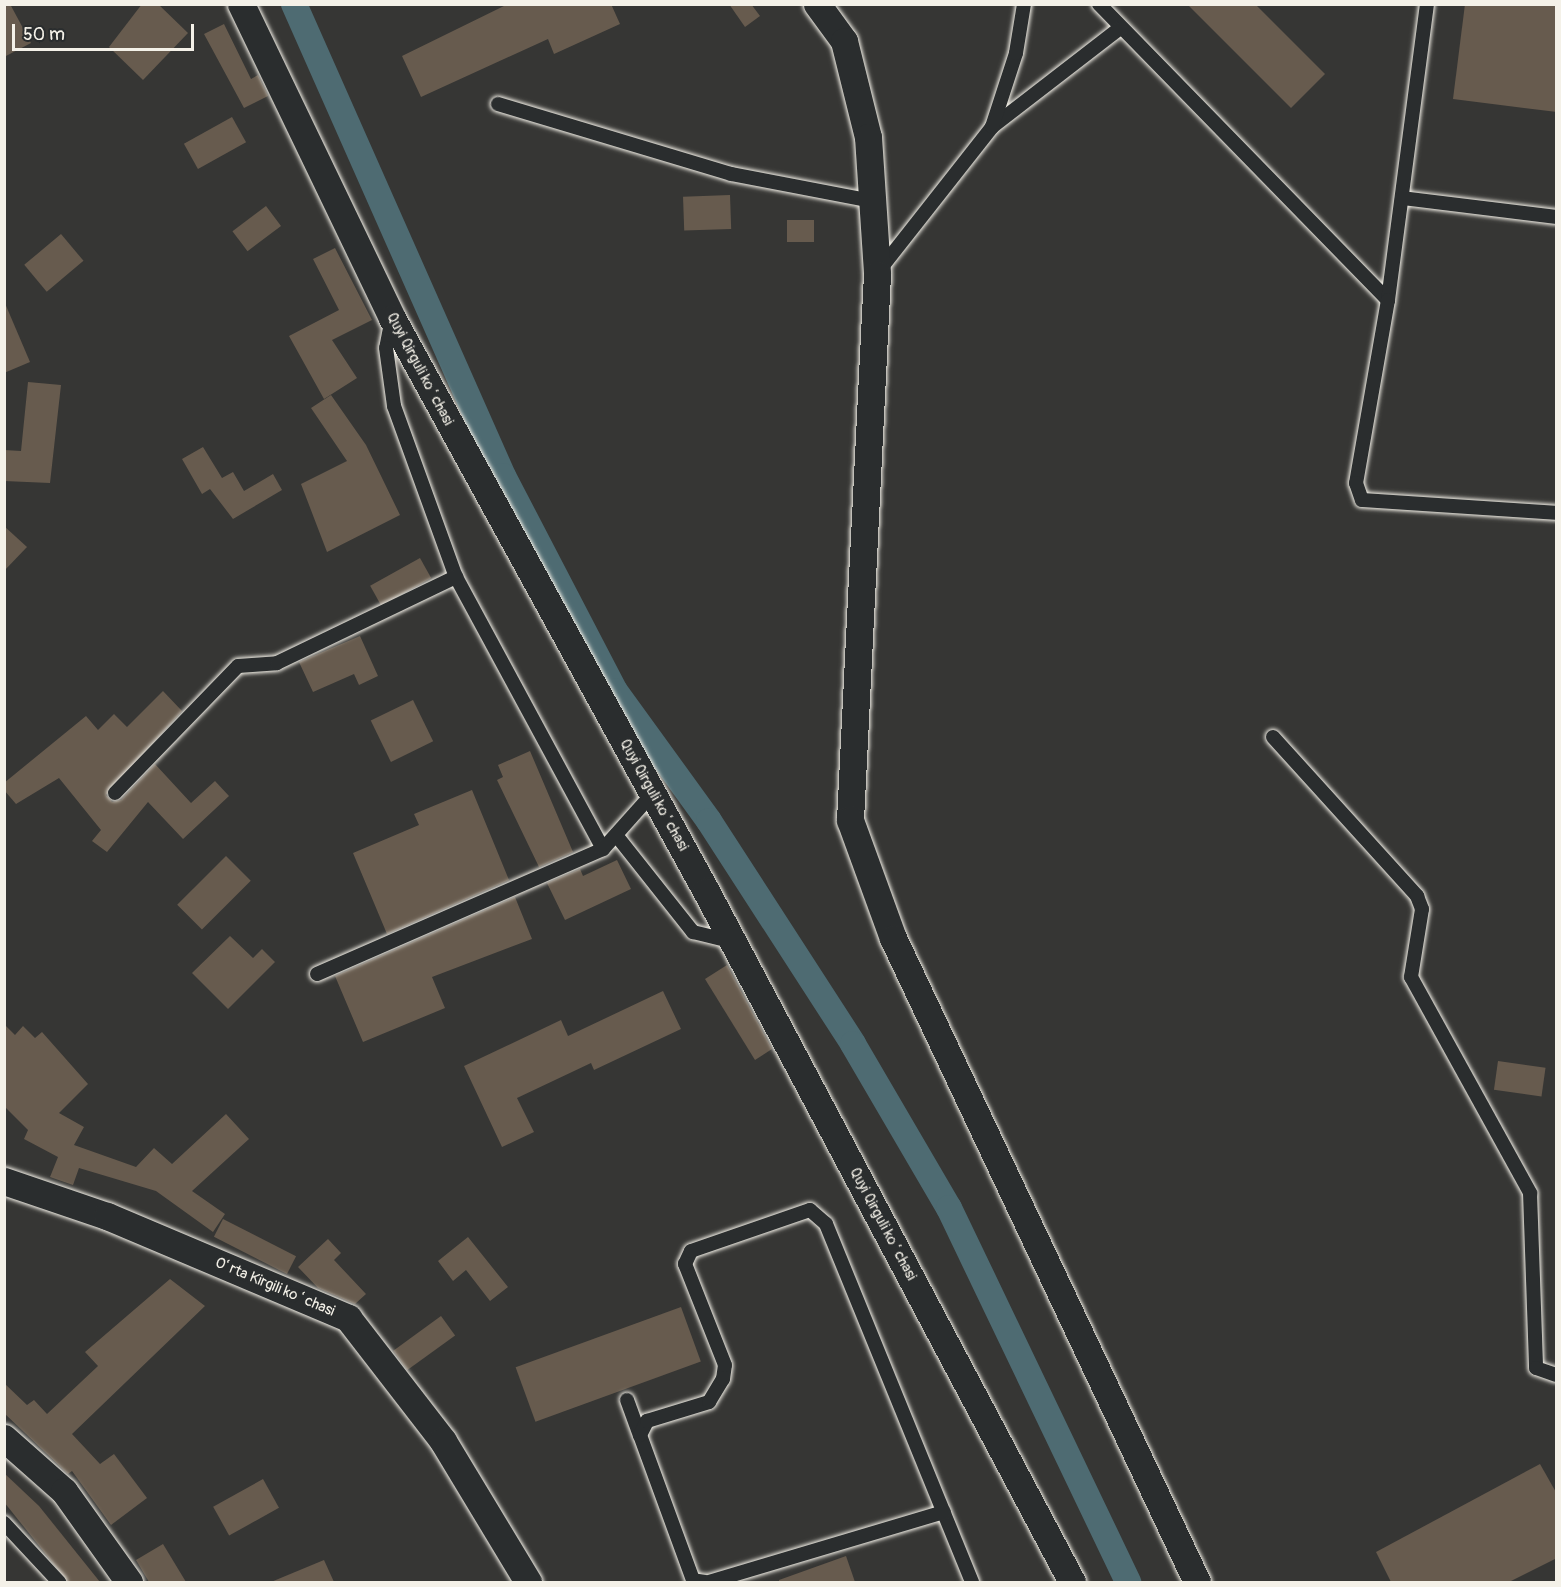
<!DOCTYPE html>
<meta charset="utf-8">
<style>
body{margin:0}
#map{position:relative;width:1561px;height:1587px;overflow:hidden;background:#363634;font-family:Pangolin,sans-serif}
div>[style]{position:absolute}
.canal>*{height:26px;margin:-13px;padding:0 13px;transform-origin:13px;border-radius:13px;background:#4e6b72}
.building>*{inset:0;background:#675b4e;transform-origin:0 0}
.roads{filter:drop-shadow(0 0 2px #f4f1e8) drop-shadow(0 0 2px #f4f1e8)}
.lane>*{height:14px;margin:-7px;padding:0 7px;transform-origin:7px;border-radius:7px;background:#2a2d2e}
.street>*{height:27px;margin:-13.5px;padding:0 13.5px;transform-origin:13.5px;border-radius:13.5px;background:#2a2d2e}
span{translate:-50% -50%;white-space:nowrap;text-align:center;line-height:1.15;-webkit-text-stroke:6px #2a2d2e;paint-order:stroke}
.street-label{font-size:15px;color:#f4f1e8}
.frame{position:absolute;inset:0;border:6px solid #f4f1e8;pointer-events:none}
.scale{position:absolute;left:12px;top:24px;width:182px;height:27px;box-sizing:border-box;border:3px solid #f4f1e8;border-top:0;padding-left:8px;font-size:18px;line-height:21px;white-space:nowrap;color:#f4f1e8;-webkit-text-stroke:4px #2a2d2e;paint-order:stroke}
</style>
<div id="map">
<div class="canal">
<div style="left:294px;top:4px;width:516px;rotate:66.12deg"></div>
<div style="left:503px;top:476px;width:242px;rotate:62.5deg"></div>
<div style="left:615px;top:691px;width:160px;rotate:54.1deg"></div>
<div style="left:709px;top:821px;width:265px;rotate:57.1deg"></div>
<div style="left:853px;top:1044px;width:190px;rotate:59.7deg"></div>
<div style="left:949px;top:1208px;width:415px;rotate:64.4deg"></div>
</div>
<div class="building">
<div style="clip-path:polygon(4px 4px,10px 4px,31px 43px,4px 57px)"></div>
<div style="clip-path:polygon(142px 4px,158px 4px,188px 33px,143px 80px,109px 47px)"></div>
<div style="clip-path:polygon(508px 4px,611px 4px,620px 24px,554px 54px,548px 39px,421px 97px,402px 56px)"></div>
<div style="clip-path:polygon(729px 4px,751px 4px,760px 16px,745px 27px)"></div>
<div style="clip-path:polygon(1187px 4px,1255px 4px,1325px 74px,1291px 108px)"></div>
<div style="clip-path:polygon(1465px 4px,1557px 4px,1557px 112px,1453px 99px)"></div>
<div style="clip-path:polygon(224px 24px,251px 79px,258px 75px,268px 96px,244px 108px,204px 34px)"></div>
<div style="left:232px;top:117px;width:29px;height:55px;rotate:61deg"></div>
<div style="left:730px;top:195px;width:34px;height:47px;rotate:88deg"></div>
<div style="left:266px;top:206px;width:25px;height:42px;rotate:53deg"></div>
<div style="left:787px;top:220px;width:27px;height:22px"></div>
<div style="left:61px;top:234px;width:35px;height:48px;rotate:50deg"></div>
<div style="clip-path:polygon(335px 248px,372px 320px,332px 340px,357px 378px,324px 399px,289px 336px,339px 310px,313px 259px)"></div>
<div style="clip-path:polygon(4px 301px,30px 362px,4px 373px)"></div>
<div style="clip-path:polygon(28px 382px,61px 385px,50px 483px,4px 481px,4px 450px,21px 451px)"></div>
<div style="clip-path:polygon(331px 395px,366px 445px,400px 515px,327px 552px,301px 484px,347px 461px,311px 408px)"></div>
<div style="clip-path:polygon(203px 447px,222px 478px,233px 472px,244px 491px,273px 474px,282px 490px,233px 519px,210px 489px,202px 494px,182px 459px)"></div>
<div style="clip-path:polygon(4px 526px,27px 547px,4px 571px)"></div>
<div style="left:420px;top:558px;width:23px;height:57px;rotate:61deg"></div>
<div style="clip-path:polygon(360px 636px,378px 676px,359px 685px,354px 674px,313px 692px,299px 662px)"></div>
<div style="clip-path:polygon(163px 691px,182px 711px,106px 795px,112px 802px,121px 800px,155px 764px,191px 803px,215px 781px,229px 796px,183px 839px,148px 802px,107px 852px,92px 841px,101px 830px,59px 778px,16px 804px,4px 790px,4px 783px,86px 716px,98px 730px,114px 714px,127px 727px)"></div>
<div style="left:413px;top:700px;width:46px;height:47px;rotate:64deg"></div>
<div style="clip-path:polygon(530px 751px,573px 852px,539px 867px,497px 780px,503px 777px,498px 765px)"></div>
<div style="clip-path:polygon(472px 790px,509px 880px,387px 934px,353px 853px,419px 825px,414px 814px)"></div>
<div style="left:226px;top:856px;width:35px;height:69px;rotate:45deg"></div>
<div style="clip-path:polygon(617px 860px,631px 889px,565px 920px,547px 883px,580px 869px,583px 876px)"></div>
<div style="clip-path:polygon(515px 897px,532px 939px,432px 977px,445px 1008px,363px 1042px,335px 976px)"></div>
<div style="clip-path:polygon(230px 936px,253px 958px,262px 949px,275px 962px,228px 1009px,192px 973px)"></div>
<div style="clip-path:polygon(727px 965px,772px 1049px,755px 1060px,705px 979px)"></div>
<div style="clip-path:polygon(663px 991px,681px 1029px,594px 1070px,591px 1063px,517px 1098px,534px 1132px,502px 1147px,464px 1066px,561px 1020px,568px 1036px)"></div>
<div style="clip-path:polygon(4px 1024px,15px 1035px,23px 1026px,35px 1038px,42px 1032px,88px 1084px,59px 1113px,84px 1127px,74px 1145px,136px 1167px,154px 1148px,172px 1164px,226px 1114px,249px 1139px,192px 1191px,225px 1214px,213px 1232px,156px 1191px,79px 1168px,73px 1185px,50px 1177px,58px 1157px,24px 1139px,28px 1130px,4px 1106px)"></div>
<div style="left:1498px;top:1061px;width:48px;height:29px;rotate:8deg"></div>
<div style="left:223px;top:1219px;width:82px;height:20px;rotate:27deg"></div>
<div style="clip-path:polygon(468px 1237px,508px 1287px,490px 1301px,466px 1270px,453px 1281px,438px 1261px)"></div>
<div style="clip-path:polygon(328px 1239px,341px 1253px,334px 1260px,366px 1294px,355px 1304px,318px 1288px,298px 1267px)"></div>
<div style="clip-path:polygon(170px 1279px,205px 1306px,72px 1434px,100px 1464px,114px 1454px,147px 1498px,111px 1525px,72px 1471px,68px 1474px,4px 1413px,4px 1383px,27px 1405px,34px 1400px,47px 1414px,98px 1366px,85px 1352px)"></div>
<div style="left:681px;top:1307px;width:58px;height:176px;rotate:70deg"></div>
<div style="left:441px;top:1316px;width:24px;height:59px;rotate:54deg"></div>
<div style="clip-path:polygon(1540px 1464px,1557px 1494px,1557px 1558px,1509px 1582px,1391px 1582px,1376px 1552px)"></div>
<div style="clip-path:polygon(4px 1473px,39px 1506px,100px 1582px,68px 1582px,4px 1502px)"></div>
<div style="left:263px;top:1479px;width:33px;height:57px;rotate:61deg"></div>
<div style="clip-path:polygon(163px 1544px,186px 1582px,149px 1582px,136px 1560px)"></div>
<div style="clip-path:polygon(846px 1556px,855px 1582px,779px 1582px,779px 1580px)"></div>
<div style="clip-path:polygon(324px 1560px,334px 1582px,271px 1582px)"></div>
</div>
<div class="roads">
<div class="lane">
<div style="left:1099px;top:4px;width:414px;rotate:45.7deg"></div>
<div style="left:1427px;top:4px;width:299px;rotate:97.5deg"></div>
<div style="left:1388px;top:300px;width:186px;rotate:99.9deg"></div>
<div style="left:1356px;top:483px;width:18px;rotate:71deg"></div>
<div style="left:1362px;top:500px;width:194px;rotate:3.8deg"></div>
<div style="left:498px;top:104px;width:243px;rotate:16.7deg"></div>
<div style="left:731px;top:174px;width:144px;rotate:10.8deg"></div>
<div style="left:992px;top:127px;width:160px;rotate:-37.7deg"></div>
<div style="left:1402px;top:198px;width:155px;rotate:7deg"></div>
<div style="left:878px;top:272px;width:184px;rotate:-51.8deg"></div>
<div style="left:992px;top:127px;width:78px;rotate:-72deg"></div>
<div style="left:1016px;top:53px;width:50px;rotate:-80.7deg"></div>
<div style="left:391px;top:323px;width:25px;rotate:101deg"></div>
<div style="left:386px;top:348px;width:59px;rotate:82.1deg"></div>
<div style="left:394px;top:406px;width:182px;rotate:70.1deg"></div>
<div style="left:456px;top:577px;width:309px;rotate:61.6deg"></div>
<div style="left:1273px;top:737px;width:215px;rotate:47.8deg"></div>
<div style="left:1417px;top:896px;width:14px;rotate:69deg"></div>
<div style="left:1422px;top:909px;width:69px;rotate:99.2deg"></div>
<div style="left:1411px;top:977px;width:247px;rotate:61.1deg"></div>
<div style="left:1530px;top:1193px;width:175px;rotate:88deg"></div>
<div style="left:1536px;top:1368px;width:21px;rotate:19deg"></div>
<div style="left:115px;top:793px;width:177px;rotate:-45.9deg"></div>
<div style="left:238px;top:666px;width:39px;rotate:-4deg"></div>
<div style="left:277px;top:663px;width:199px;rotate:-25.7deg"></div>
<div style="left:616px;top:835px;width:124px;rotate:51.6deg"></div>
<div style="left:693px;top:932px;width:42px;rotate:13.7deg"></div>
<div style="left:317px;top:974px;width:312px;rotate:-23.6deg"></div>
<div style="left:603px;top:849px;width:75px;rotate:-48.2deg"></div>
<div style="left:627px;top:1400px;width:37px;rotate:70deg"></div>
<div style="left:4px;top:1523px;width:81px;rotate:47deg"></div>
<div style="left:705px;top:1582px;width:12px;rotate:-171deg"></div>
<div style="left:693px;top:1580px;width:154px;rotate:-110.1deg"></div>
<div style="left:640px;top:1435px;width:16px;rotate:-63deg"></div>
<div style="left:647px;top:1421px;width:65px;rotate:-17deg"></div>
<div style="left:709px;top:1402px;width:27px;rotate:-59deg"></div>
<div style="left:723px;top:1379px;width:14px;rotate:-82deg"></div>
<div style="left:725px;top:1365px;width:109px;rotate:-111.6deg"></div>
<div style="left:685px;top:1264px;width:14px;rotate:-65deg"></div>
<div style="left:691px;top:1251px;width:126px;rotate:-19deg"></div>
<div style="left:810px;top:1210px;width:21px;rotate:41deg"></div>
<div style="left:826px;top:1224px;width:387px;rotate:67.8deg"></div>
<div style="left:709px;top:1582px;width:245px;rotate:-16.6deg"></div>
</div>
<div class="street">
<div style="left:241px;top:4px;width:348px;rotate:64.3deg"></div>
<div style="left:392px;top:318px;width:653px;rotate:61.28deg"></div>
<div style="left:706px;top:891px;width:782px;rotate:62.09deg"></div>
<div style="left:817px;top:4px;width:46px;rotate:53.9deg"></div>
<div style="left:844px;top:41px;width:99px;rotate:76deg"></div>
<div style="left:868px;top:137px;width:137px;rotate:86.2deg"></div>
<div style="left:877px;top:274px;width:547px;rotate:92.83deg"></div>
<div style="left:850px;top:820px;width:126px;rotate:70deg"></div>
<div style="left:893px;top:938px;width:712px;rotate:64.73deg"></div>
<div style="left:4px;top:1181px;width:109px;rotate:18.8deg"></div>
<div style="left:107px;top:1216px;width:262px;rotate:22.9deg"></div>
<div style="left:348px;top:1318px;width:155px;rotate:52.3deg"></div>
<div style="left:443px;top:1441px;width:165px;rotate:58.9deg"></div>
<div style="left:4px;top:1438px;width:80px;rotate:41.5deg"></div>
<div style="left:64px;top:1491px;width:112px;rotate:54.5deg"></div>
</div>
</div>
<div class="street-label">
<span style="left:420px;top:369px;rotate:62deg">Quyi Qirguli koʻchasi</span>
<span style="left:654px;top:795px;rotate:61deg">Quyi Qirguli koʻchasi</span>
<span style="left:883px;top:1224px;rotate:62deg">Quyi Qirguli koʻchasi</span>
<span style="left:275px;top:1287px;rotate:23deg">Oʻrta Kirgili koʻchasi</span>
</div>
<div class="frame"></div>
<div class="scale">50 m</div>
</div>
